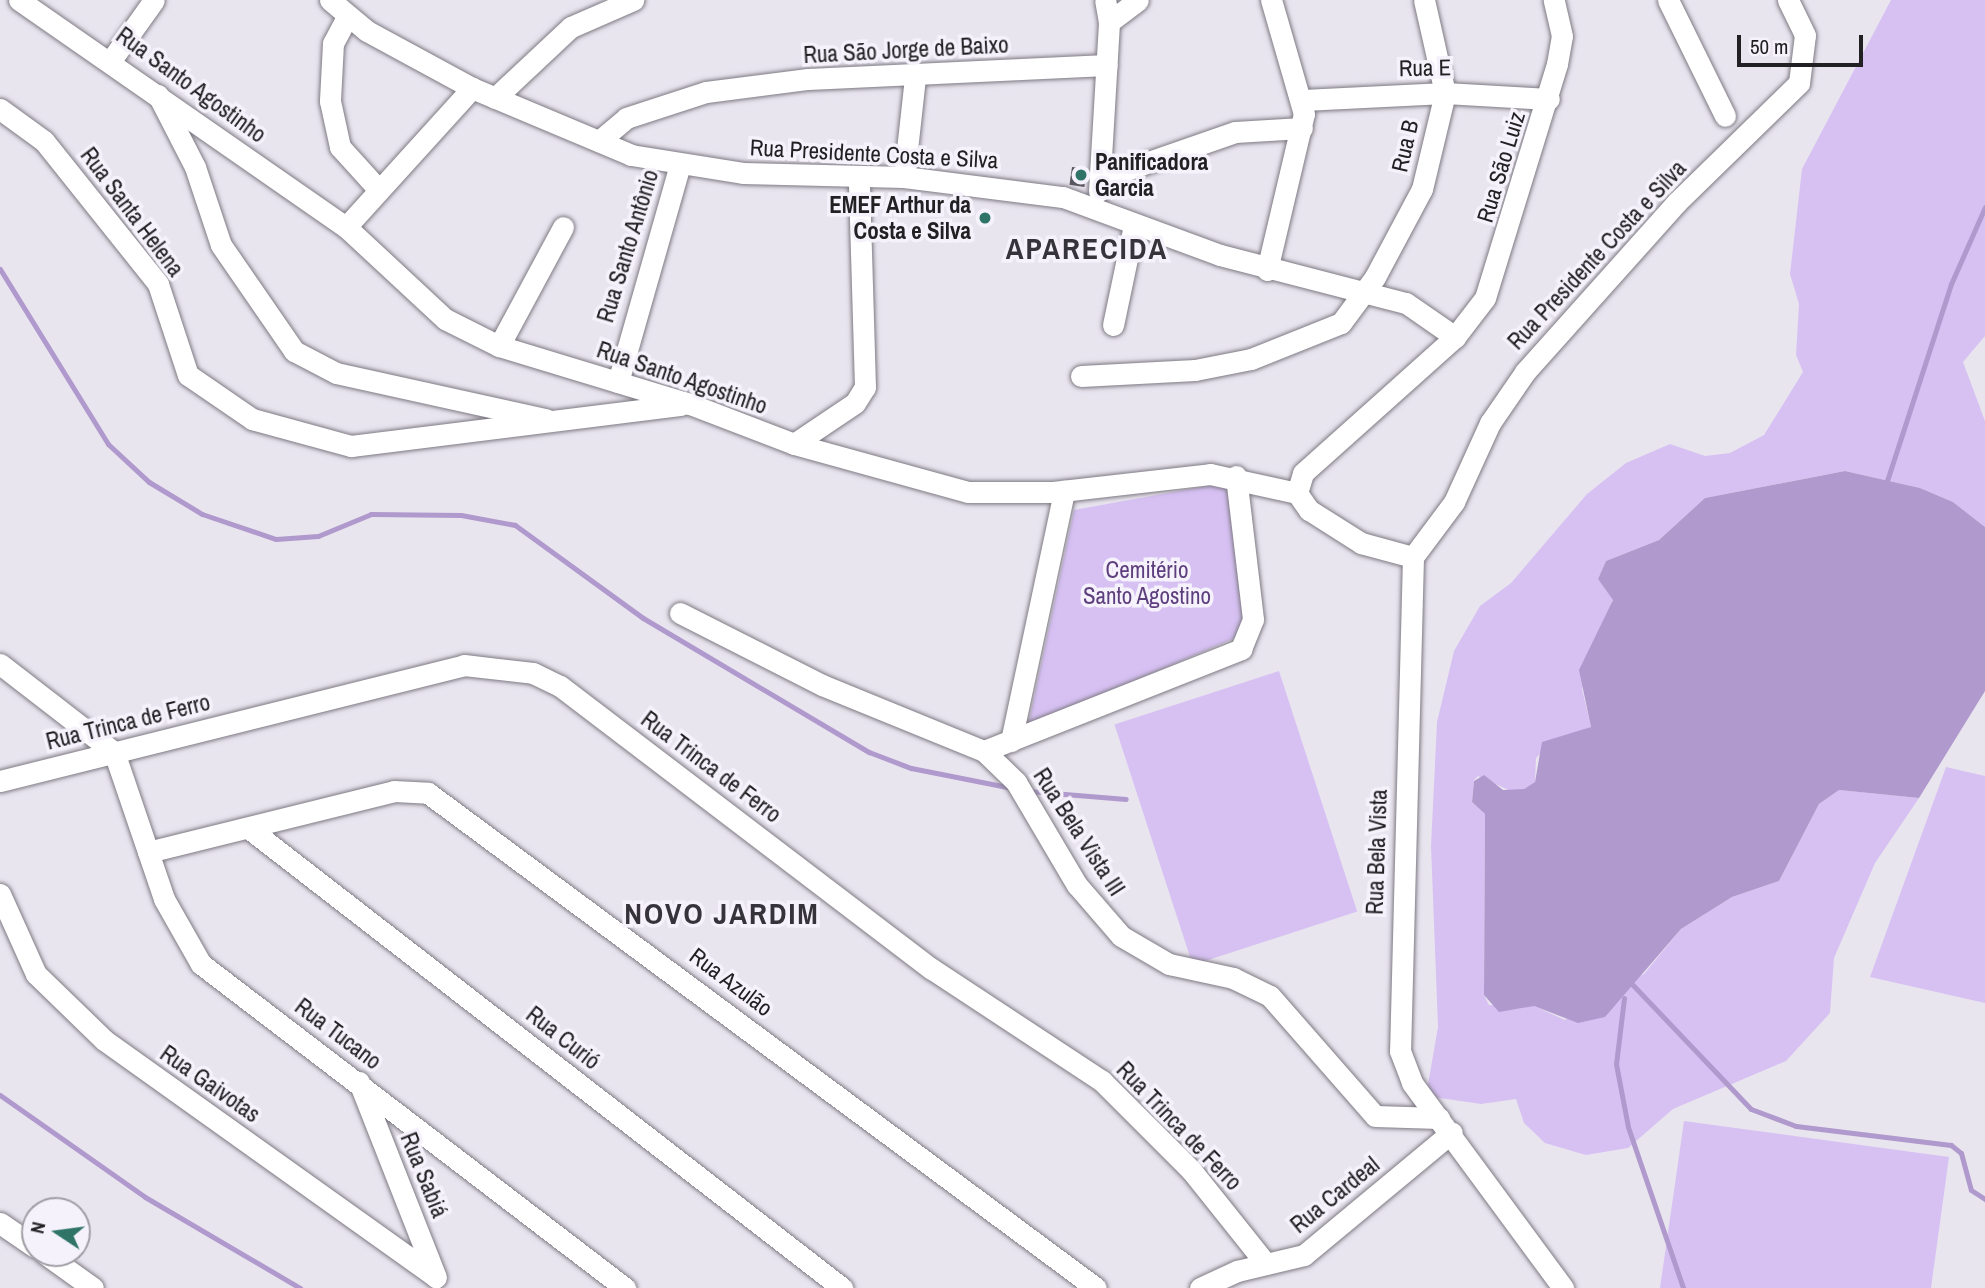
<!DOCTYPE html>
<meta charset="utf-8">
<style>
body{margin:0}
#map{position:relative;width:1985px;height:1288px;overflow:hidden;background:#e9e5ef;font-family:"Archivo Narrow",sans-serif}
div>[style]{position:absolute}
.green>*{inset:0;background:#d7c1f3;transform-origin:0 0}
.water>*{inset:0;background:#b099cc}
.stream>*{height:5px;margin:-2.5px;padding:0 2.5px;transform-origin:2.5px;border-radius:2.5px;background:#b099cc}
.building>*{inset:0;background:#59565e;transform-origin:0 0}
.roads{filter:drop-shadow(0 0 2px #7e7a83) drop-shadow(0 0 2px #7e7a83)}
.street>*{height:21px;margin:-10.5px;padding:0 10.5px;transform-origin:10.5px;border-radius:10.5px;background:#fff}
.dots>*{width:19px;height:19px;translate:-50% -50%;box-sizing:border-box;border:4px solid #f6f2fc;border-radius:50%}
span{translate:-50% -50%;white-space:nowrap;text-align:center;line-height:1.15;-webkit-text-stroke:7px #f6f2fc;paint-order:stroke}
.street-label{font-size:23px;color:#212023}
.poi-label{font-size:23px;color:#212023;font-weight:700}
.left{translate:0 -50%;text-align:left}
.right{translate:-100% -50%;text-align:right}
.park-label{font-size:23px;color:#5e3f7e}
.district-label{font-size:30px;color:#36333a;font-weight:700;letter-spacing:2px}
.north{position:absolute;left:21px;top:1197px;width:70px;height:70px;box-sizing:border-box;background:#f6f2fc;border:2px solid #a19ea5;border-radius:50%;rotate:283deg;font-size:19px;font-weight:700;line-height:28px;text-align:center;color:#212023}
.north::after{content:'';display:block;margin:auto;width:24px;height:32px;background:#2f7467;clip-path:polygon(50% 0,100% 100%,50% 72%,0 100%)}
.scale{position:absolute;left:1737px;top:35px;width:126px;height:32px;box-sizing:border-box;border:4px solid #212023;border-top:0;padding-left:9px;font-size:21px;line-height:24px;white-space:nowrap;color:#212023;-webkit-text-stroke:5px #f6f2fc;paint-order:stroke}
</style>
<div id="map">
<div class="green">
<div style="clip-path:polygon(1891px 0,1985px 0,1985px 336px,1963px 362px,1985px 421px,1985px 527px,1953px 502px,1920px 488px,1845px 471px,1705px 498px,1659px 540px,1606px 561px,1598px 579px,1613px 599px,1582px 689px,1591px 727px,1553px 741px,1536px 758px,1535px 782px,1524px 789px,1513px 792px,1478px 776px,1474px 780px,1472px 802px,1485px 814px,1484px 995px,1489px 1005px,1534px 1006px,1565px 1020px,1644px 974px,1681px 929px,1732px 897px,1779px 881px,1819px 804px,1839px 790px,1919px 798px,1875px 863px,1834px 958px,1830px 1013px,1786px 1061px,1673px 1109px,1628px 1148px,1586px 1155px,1545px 1143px,1524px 1123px,1516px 1099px,1481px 1104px,1426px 1096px,1438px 1027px,1431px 846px,1437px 722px,1454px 651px,1480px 606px,1511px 583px,1587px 494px,1626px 463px,1670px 444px,1705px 456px,1730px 453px,1764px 435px,1803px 372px,1796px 355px,1799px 304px,1790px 274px,1802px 169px)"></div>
<div style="clip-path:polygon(1234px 481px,1256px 629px,1028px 726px,1074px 510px)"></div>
<div style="left:1279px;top:671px;width:253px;height:173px;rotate:72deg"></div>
<div style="clip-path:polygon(1946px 767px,1985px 776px,1985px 1003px,1870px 977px)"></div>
<div style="clip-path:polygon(1684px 1121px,1949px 1157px,1931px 1288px,1660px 1288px)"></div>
</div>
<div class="water">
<div style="clip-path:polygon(1845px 471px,1920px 488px,1953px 502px,1985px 527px,1985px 691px,1919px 798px,1839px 790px,1819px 804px,1779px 881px,1732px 897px,1681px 929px,1605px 1017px,1578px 1023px,1534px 1006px,1499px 1012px,1484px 995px,1485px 814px,1472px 802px,1474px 781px,1484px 775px,1503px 790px,1524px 789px,1535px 782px,1542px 742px,1591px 727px,1579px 670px,1613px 600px,1598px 579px,1606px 561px,1659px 540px,1705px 498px)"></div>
</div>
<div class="stream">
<div style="left:0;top:269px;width:206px;rotate:58.3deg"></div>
<div style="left:108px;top:444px;width:56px;rotate:42.8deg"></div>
<div style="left:149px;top:482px;width:62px;rotate:31.1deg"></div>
<div style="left:202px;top:514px;width:78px;rotate:18.7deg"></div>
<div style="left:276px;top:539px;width:42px;rotate:-4.1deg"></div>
<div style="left:318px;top:536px;width:57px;rotate:-22.5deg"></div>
<div style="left:371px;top:514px;width:90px;rotate:0.6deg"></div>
<div style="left:461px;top:515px;width:55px;rotate:10.5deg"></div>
<div style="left:515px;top:525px;width:158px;rotate:36deg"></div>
<div style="left:643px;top:618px;width:263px;rotate:30.7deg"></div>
<div style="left:869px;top:752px;width:45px;rotate:20.9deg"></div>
<div style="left:911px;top:768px;width:103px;rotate:11.2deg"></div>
<div style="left:1885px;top:487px;width:213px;rotate:-72deg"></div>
<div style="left:1951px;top:284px;width:84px;rotate:-66.2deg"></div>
<div style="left:1028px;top:791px;width:98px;rotate:4.7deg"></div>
<div style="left:1630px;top:982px;width:175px;rotate:46.4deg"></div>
<div style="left:1751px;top:1109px;width:48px;rotate:20.7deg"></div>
<div style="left:1796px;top:1126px;width:156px;rotate:7deg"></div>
<div style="left:1951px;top:1145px;width:13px;rotate:39deg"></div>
<div style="left:1961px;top:1153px;width:38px;rotate:75deg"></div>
<div style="left:1971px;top:1190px;width:17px;rotate:33deg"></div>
<div style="left:1624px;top:998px;width:66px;rotate:96.9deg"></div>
<div style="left:1616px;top:1064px;width:64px;rotate:79.2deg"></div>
<div style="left:1628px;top:1127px;width:170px;rotate:71.1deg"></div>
<div style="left:0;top:1095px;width:177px;rotate:35.1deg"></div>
<div style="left:145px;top:1197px;width:180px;rotate:30.4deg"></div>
</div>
<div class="building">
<div style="left:1072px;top:167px;width:15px;height:18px;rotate:8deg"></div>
</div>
<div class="roads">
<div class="street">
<div style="left:19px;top:0;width:398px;rotate:34.8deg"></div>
<div style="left:346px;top:227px;width:135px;rotate:42.9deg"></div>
<div style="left:445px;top:319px;width:60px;rotate:26.6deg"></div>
<div style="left:499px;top:346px;width:200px;rotate:16.9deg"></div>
<div style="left:690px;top:404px;width:111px;rotate:21deg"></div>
<div style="left:794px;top:444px;width:180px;rotate:15.4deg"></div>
<div style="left:968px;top:492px;width:85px"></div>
<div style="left:1053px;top:492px;width:158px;rotate:-6.5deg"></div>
<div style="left:1210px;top:474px;width:89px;rotate:12.3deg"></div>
<div style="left:330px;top:0;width:48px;rotate:40deg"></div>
<div style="left:367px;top:31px;width:119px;rotate:28.5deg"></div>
<div style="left:472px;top:88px;width:173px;rotate:22.8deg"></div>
<div style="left:631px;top:155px;width:113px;rotate:9.1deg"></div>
<div style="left:743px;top:173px;width:161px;rotate:1.4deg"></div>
<div style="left:904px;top:177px;width:160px;rotate:7.2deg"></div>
<div style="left:1063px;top:197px;width:167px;rotate:20.3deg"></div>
<div style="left:1220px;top:255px;width:192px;rotate:14.5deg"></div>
<div style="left:1406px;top:303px;width:60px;rotate:34.8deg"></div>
<div style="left:1668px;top:0;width:129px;rotate:63.8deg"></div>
<div style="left:347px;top:17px;width:30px;rotate:118deg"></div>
<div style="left:333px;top:43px;width:58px;rotate:93deg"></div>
<div style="left:330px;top:101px;width:47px;rotate:77.7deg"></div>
<div style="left:340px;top:147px;width:58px;rotate:47.8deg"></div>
<div style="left:1109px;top:22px;width:36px;rotate:-37deg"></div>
<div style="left:112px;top:59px;width:72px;rotate:-54.6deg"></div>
<div style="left:158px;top:95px;width:81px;rotate:62.8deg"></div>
<div style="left:195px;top:167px;width:82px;rotate:71.6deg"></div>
<div style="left:221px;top:245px;width:129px;rotate:55.4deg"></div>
<div style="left:294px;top:351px;width:47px;rotate:27.6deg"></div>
<div style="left:336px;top:373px;width:215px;rotate:12.4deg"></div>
<div style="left:495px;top:98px;width:104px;rotate:-43.1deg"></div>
<div style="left:571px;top:27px;width:68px;rotate:-23.5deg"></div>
<div style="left:1303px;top:100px;width:142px;rotate:-2.8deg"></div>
<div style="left:1445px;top:93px;width:104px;rotate:3.3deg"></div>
<div style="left:0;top:109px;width:54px;rotate:36deg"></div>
<div style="left:44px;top:141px;width:183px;rotate:51.4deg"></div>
<div style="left:158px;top:284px;width:96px;rotate:71.8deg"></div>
<div style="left:188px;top:375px;width:78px;rotate:34.5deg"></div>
<div style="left:252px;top:419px;width:103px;rotate:15.3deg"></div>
<div style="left:351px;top:446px;width:333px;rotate:-7.1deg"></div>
<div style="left:599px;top:141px;width:35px;rotate:-40deg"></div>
<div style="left:626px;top:118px;width:84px;rotate:-18deg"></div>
<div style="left:706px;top:92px;width:103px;rotate:-7.3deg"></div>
<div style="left:808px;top:79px;width:299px;rotate:-2.7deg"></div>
<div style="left:904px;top:177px;width:101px;rotate:-83.7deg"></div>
<div style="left:1100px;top:179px;width:143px;rotate:-19.2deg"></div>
<div style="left:1235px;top:132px;width:67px;rotate:-3.4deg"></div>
<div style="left:1099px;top:191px;width:169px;rotate:-86.6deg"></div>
<div style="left:1109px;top:22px;width:22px;rotate:-100deg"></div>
<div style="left:346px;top:227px;width:188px;rotate:-47.8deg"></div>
<div style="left:1267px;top:270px;width:160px;rotate:-76.7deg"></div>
<div style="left:1304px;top:114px;width:119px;rotate:-106.1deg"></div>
<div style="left:1113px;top:325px;width:102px;rotate:-78.1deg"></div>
<div style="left:499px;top:346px;width:135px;rotate:-61.7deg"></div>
<div style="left:1081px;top:376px;width:114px;rotate:-3deg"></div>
<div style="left:1195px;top:370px;width:57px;rotate:-11.1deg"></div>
<div style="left:1251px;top:359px;width:97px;rotate:-21.8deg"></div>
<div style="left:1341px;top:323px;width:57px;rotate:-53.5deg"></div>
<div style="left:1375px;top:277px;width:100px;rotate:-61.9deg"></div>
<div style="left:1422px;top:189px;width:99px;rotate:-76.5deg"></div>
<div style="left:1445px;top:93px;width:95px;rotate:-102.7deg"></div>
<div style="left:618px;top:382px;width:226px;rotate:-74.1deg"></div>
<div style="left:794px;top:444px;width:73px;rotate:-33.9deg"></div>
<div style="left:855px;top:403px;width:19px;rotate:-58deg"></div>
<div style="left:865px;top:387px;width:208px;rotate:-91.7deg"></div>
<div style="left:1297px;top:493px;width:21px;rotate:-73deg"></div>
<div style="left:1303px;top:473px;width:204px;rotate:-41.8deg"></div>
<div style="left:1455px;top:337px;width:49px;rotate:-52.4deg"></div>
<div style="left:1485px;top:298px;width:245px;rotate:-72.9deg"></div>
<div style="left:1557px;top:64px;width:28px;rotate:-80deg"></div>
<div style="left:1562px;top:36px;width:37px;rotate:-103deg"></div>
<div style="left:1297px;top:493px;width:21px;rotate:55deg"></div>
<div style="left:1309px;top:510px;width:62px;rotate:32.4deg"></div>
<div style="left:1361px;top:543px;width:54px;rotate:15.1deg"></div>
<div style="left:1413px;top:557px;width:494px;rotate:91.5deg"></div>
<div style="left:1400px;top:1051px;width:34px;rotate:69deg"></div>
<div style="left:1412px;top:1083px;width:255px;rotate:53.6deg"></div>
<div style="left:1413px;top:557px;width:69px;rotate:-53.3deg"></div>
<div style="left:1454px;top:502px;width:87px;rotate:-65.5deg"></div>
<div style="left:1490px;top:423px;width:62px;rotate:-55.5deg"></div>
<div style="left:1525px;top:372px;width:227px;rotate:-48.2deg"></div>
<div style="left:1676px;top:203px;width:172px;rotate:-44.3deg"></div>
<div style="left:1799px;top:83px;width:48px;rotate:-82.9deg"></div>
<div style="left:1805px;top:35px;width:39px;rotate:-116deg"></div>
<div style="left:680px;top:613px;width:159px;rotate:26.9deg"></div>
<div style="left:822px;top:685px;width:175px;rotate:22.2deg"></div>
<div style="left:984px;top:751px;width:45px;rotate:44.1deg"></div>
<div style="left:1016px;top:782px;width:120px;rotate:59.4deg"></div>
<div style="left:1077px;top:885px;width:67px;rotate:49.2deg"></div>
<div style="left:1121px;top:936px;width:56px;rotate:30.3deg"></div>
<div style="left:1169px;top:964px;width:66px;rotate:12.3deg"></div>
<div style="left:1233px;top:978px;width:41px;rotate:25.9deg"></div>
<div style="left:1270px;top:996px;width:159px;rotate:48.8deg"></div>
<div style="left:1375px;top:1116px;width:64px;rotate:1.8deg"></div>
<div style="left:0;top:664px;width:144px;rotate:37.7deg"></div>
<div style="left:1011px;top:741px;width:256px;rotate:-78deg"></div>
<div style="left:984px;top:751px;width:277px;rotate:-21.6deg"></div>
<div style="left:1241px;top:649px;width:32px;rotate:-68deg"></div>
<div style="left:1253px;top:619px;width:144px;rotate:-96.8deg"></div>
<div style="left:114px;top:752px;width:155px;rotate:71.2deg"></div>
<div style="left:164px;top:899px;width:75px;rotate:60.4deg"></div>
<div style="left:201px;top:964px;width:534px;rotate:37.39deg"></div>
<div style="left:0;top:781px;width:478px;rotate:-14deg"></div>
<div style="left:464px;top:665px;width:69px;rotate:6.6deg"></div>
<div style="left:533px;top:673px;width:30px;rotate:26deg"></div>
<div style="left:560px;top:686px;width:467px;rotate:37.3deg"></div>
<div style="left:932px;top:969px;width:204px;rotate:33.4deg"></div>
<div style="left:1102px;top:1081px;width:126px;rotate:45deg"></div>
<div style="left:1191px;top:1170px;width:120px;rotate:51.4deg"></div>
<div style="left:251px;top:830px;width:748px;rotate:37.77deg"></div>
<div style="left:148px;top:852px;width:253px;rotate:-13.9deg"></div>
<div style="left:394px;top:791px;width:34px;rotate:3deg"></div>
<div style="left:428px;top:793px;width:831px;rotate:36.54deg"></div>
<div style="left:0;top:894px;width:88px;rotate:65.8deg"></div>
<div style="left:36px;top:974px;width:95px;rotate:44.1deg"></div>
<div style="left:104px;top:1040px;width:407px;rotate:35.5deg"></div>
<div style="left:359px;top:1082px;width:210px;rotate:68.5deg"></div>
<div style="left:0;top:1223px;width:42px;rotate:34.4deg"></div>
<div style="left:44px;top:1253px;width:60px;rotate:35.5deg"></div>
<div style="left:1200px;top:1288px;width:41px;rotate:-24.7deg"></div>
<div style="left:1237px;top:1271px;width:69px;rotate:-13.4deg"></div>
<div style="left:1304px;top:1255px;width:192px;rotate:-39.7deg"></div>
</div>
</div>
<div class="dots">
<div style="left:1081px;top:175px;background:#2f7467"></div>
<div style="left:985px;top:218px;background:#2f7467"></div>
</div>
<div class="street-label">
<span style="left:906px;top:50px;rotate:-3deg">Rua São Jorge de Baixo</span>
<span style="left:1425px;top:68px;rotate:-1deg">Rua E</span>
<span style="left:191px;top:85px;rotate:36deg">Rua Santo Agostinho</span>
<span style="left:1405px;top:146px;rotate:-77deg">Rua B</span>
<span style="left:874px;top:154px;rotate:3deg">Rua Presidente Costa e Silva</span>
<span style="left:1501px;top:167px;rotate:-73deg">Rua São Luiz</span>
<span style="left:132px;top:212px;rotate:53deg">Rua Santa Helena</span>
<span style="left:628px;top:246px;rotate:-73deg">Rua Santo Antônio</span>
<span style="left:1597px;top:255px;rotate:-47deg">Rua Presidente Costa e Silva</span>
<span style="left:682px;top:378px;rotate:19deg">Rua Santo Agostinho</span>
<span style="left:128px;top:722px;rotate:-14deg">Rua Trinca de Ferro</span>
<span style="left:711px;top:767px;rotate:37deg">Rua Trinca de Ferro</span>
<span style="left:1079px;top:832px;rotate:57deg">Rua Bela Vista III</span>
<span style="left:1377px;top:852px;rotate:-88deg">Rua Bela Vista</span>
<span style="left:731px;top:982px;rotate:37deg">Rua Azulão</span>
<span style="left:338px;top:1034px;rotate:37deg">Rua Tucano</span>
<span style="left:563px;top:1038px;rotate:38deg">Rua Curió</span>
<span style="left:210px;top:1084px;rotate:35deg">Rua Gaivotas</span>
<span style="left:1179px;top:1126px;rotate:46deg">Rua Trinca de Ferro</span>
<span style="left:424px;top:1175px;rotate:68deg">Rua Sabiá</span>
<span style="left:1335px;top:1195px;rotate:-39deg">Rua Cardeal</span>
</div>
<div class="poi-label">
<span class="left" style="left:1095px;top:175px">Panificadora<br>Garcia</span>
<span class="right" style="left:971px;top:218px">EMEF Arthur da<br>Costa e Silva</span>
</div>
<div class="park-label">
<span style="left:1147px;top:583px">Cemitério<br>Santo Agostino</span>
</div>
<div class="district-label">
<span style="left:1087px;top:248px">APARECIDA</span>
<span style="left:722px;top:913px">NOVO JARDIM</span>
</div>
<div class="north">N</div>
<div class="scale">50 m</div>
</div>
